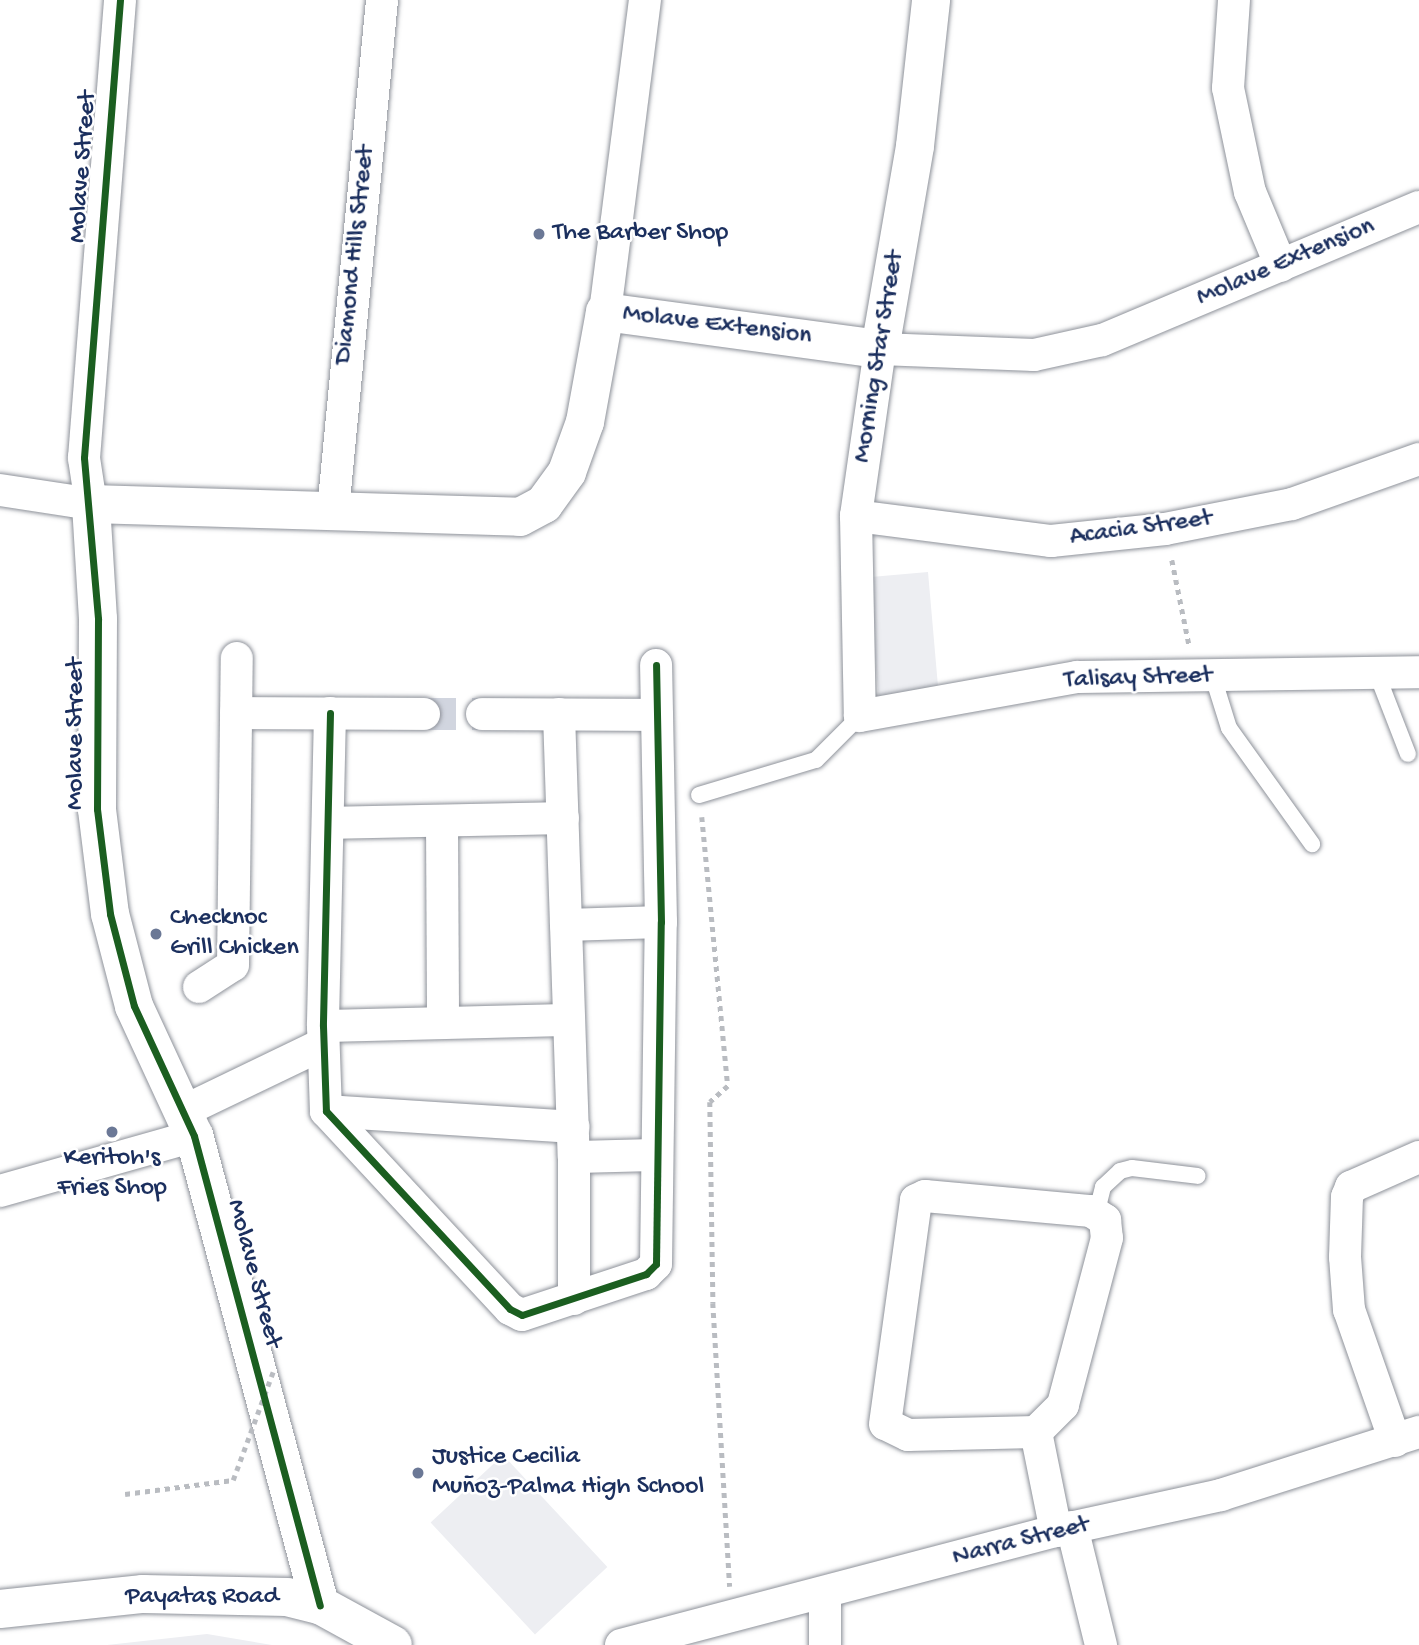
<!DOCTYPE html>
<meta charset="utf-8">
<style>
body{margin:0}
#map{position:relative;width:1419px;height:1645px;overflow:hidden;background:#fff;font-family:"Gochi Hand",sans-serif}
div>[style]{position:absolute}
.green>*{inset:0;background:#edeef2;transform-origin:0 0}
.minor-tunnel>*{height:32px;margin-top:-16px;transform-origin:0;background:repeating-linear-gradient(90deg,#d1d5df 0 32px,transparent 0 48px)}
.path>*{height:4.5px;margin-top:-2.25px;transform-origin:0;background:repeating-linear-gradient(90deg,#b9bcc1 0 5px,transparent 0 10px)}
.roads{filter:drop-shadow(0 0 2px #8e929a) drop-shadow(0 0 2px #8e929a)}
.service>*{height:16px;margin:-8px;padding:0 8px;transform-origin:8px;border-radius:8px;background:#fff}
.minor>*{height:32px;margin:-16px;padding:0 16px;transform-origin:16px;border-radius:16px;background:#fff}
.tertiary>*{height:38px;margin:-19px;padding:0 19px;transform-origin:19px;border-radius:19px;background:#fff}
.primary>*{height:38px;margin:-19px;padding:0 19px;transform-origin:19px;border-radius:19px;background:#fff}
.path-bridge>*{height:4.5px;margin-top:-2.25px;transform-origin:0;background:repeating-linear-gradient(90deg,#b9bcc1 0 5px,transparent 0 10px)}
.cycleway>*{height:7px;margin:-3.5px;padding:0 3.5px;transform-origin:3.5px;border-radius:3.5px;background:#1b5e20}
.dots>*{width:19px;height:19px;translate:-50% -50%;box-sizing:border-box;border:4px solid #fff;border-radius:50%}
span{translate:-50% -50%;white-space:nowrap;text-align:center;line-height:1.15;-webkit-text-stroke:5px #fff;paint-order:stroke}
.street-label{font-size:26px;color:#1b2f5e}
.poi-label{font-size:26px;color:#1b2f5e}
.left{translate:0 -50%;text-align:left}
</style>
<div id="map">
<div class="green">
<div style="left:928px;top:572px;width:119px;height:60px;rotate:85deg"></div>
<div style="left:503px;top:1455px;width:153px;height:99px;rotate:47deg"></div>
<div style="clip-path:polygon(207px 1634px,272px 1645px,107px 1645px)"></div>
</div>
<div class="minor-tunnel">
<div style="left:424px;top:714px;width:58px"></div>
</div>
<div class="path">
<div style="left:1172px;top:560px;width:86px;rotate:78.6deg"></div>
<div style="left:702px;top:817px;width:270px;rotate:84.5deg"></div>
<div style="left:728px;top:1086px;width:24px;rotate:138deg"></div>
<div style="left:710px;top:1102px;width:201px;rotate:89.1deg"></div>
<div style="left:713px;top:1303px;width:284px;rotate:86.6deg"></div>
<div style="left:125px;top:1494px;width:109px;rotate:-7.4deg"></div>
</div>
<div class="roads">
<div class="service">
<div style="left:1375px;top:669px;width:91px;rotate:68.8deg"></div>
<div style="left:1213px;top:677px;width:53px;rotate:72.6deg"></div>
<div style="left:1229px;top:728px;width:143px;rotate:54.4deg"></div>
<div style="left:699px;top:795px;width:122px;rotate:-16.7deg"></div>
<div style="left:816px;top:760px;width:62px;rotate:-45deg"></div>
<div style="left:1096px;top:1215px;width:29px;rotate:-76deg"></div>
<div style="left:1103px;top:1187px;width:23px;rotate:-43deg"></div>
<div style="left:1120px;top:1171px;width:12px;rotate:-14deg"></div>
<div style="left:1132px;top:1168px;width:66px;rotate:6.9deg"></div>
</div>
<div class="minor">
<div style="left:1234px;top:0;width:88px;rotate:93.9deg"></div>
<div style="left:1228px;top:88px;width:106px;rotate:78.1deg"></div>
<div style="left:1250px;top:192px;width:80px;rotate:67.3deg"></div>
<div style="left:1419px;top:207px;width:344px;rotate:157.2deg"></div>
<div style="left:1102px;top:340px;width:70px;rotate:167.6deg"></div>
<div style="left:1034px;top:355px;width:154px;rotate:-177.8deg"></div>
<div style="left:880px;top:349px;width:169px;rotate:98.2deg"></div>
<div style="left:856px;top:516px;width:200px;rotate:88.9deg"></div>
<div style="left:860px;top:716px;width:220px;rotate:-10.2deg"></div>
<div style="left:1077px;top:677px;width:342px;rotate:-0.8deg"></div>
<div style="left:605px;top:312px;width:315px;rotate:-82.7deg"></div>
<div style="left:0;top:490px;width:92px;rotate:8.7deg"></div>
<div style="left:91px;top:504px;width:47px;rotate:-98.7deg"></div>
<div style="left:84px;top:458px;width:459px;rotate:-85.5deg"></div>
<div style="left:333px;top:511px;width:513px;rotate:-84.52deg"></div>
<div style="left:856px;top:516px;width:197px;rotate:7.3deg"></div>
<div style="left:1051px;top:541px;width:115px;rotate:-6deg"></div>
<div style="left:1165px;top:529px;width:129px;rotate:-11.1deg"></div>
<div style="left:1292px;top:504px;width:135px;rotate:-19.5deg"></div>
<div style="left:236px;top:713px;width:188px;rotate:0.3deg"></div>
<div style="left:330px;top:713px;width:313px;rotate:91.3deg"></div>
<div style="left:323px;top:1026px;width:85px;rotate:88deg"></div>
<div style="left:326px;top:1111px;width:270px;rotate:47.1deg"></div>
<div style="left:510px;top:1309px;width:13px;rotate:27deg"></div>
<div style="left:522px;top:1315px;width:131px;rotate:-18.3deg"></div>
<div style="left:646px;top:1274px;width:14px;rotate:-45deg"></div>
<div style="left:656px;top:1264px;width:342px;rotate:-89.2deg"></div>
<div style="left:661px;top:922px;width:257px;rotate:-91.1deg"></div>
<div style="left:482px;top:714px;width:175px;rotate:0.3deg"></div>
<div style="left:559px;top:714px;width:443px;rotate:88.1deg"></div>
<div style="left:574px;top:1157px;width:142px;rotate:90deg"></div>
<div style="left:442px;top:821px;width:202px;rotate:89.7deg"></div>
<div style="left:328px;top:823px;width:235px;rotate:-1.2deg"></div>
<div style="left:566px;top:925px;width:95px;rotate:-1.8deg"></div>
<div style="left:199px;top:987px;width:40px;rotate:-32.9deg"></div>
<div style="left:233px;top:965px;width:307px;rotate:-89.3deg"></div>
<div style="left:323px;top:1026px;width:246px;rotate:-1.4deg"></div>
<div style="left:184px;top:1111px;width:154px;rotate:-25.7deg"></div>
<div style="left:326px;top:1111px;width:248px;rotate:3.7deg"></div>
<div style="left:574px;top:1157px;width:83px;rotate:-1.4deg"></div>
<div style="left:0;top:1191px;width:202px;rotate:-15.8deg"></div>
<div style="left:1036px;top:1432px;width:128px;rotate:178.7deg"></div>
<div style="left:908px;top:1435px;width:25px;rotate:-154deg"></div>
<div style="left:885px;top:1424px;width:226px;rotate:-82.1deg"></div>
<div style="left:916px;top:1200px;width:10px;rotate:-24deg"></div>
<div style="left:925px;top:1196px;width:167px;rotate:5.2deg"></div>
<div style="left:1091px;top:1211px;width:17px;rotate:33deg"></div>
<div style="left:1105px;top:1220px;width:18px;rotate:84deg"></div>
<div style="left:1107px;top:1238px;width:173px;rotate:104.8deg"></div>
<div style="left:1063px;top:1405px;width:38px;rotate:135deg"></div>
<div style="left:1036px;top:1432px;width:101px;rotate:78.6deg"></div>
<div style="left:1395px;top:1441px;width:139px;rotate:-109.3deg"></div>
<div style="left:1349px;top:1310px;width:53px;rotate:-94.3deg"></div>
<div style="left:1345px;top:1257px;width:60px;rotate:-88.1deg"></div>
<div style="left:1347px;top:1197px;width:11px;rotate:-68deg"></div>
<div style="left:1351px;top:1187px;width:74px;rotate:-23.8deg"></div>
<div style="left:1072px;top:1527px;width:122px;rotate:76.2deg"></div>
<div style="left:825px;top:1594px;width:51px;rotate:90deg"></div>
<div style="left:621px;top:1645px;width:450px;rotate:-14.7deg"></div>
<div style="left:1056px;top:1531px;width:169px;rotate:-12.3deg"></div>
<div style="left:1221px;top:1495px;width:208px;rotate:-17.7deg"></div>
</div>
<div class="tertiary">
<div style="left:320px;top:1605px;width:486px;rotate:-105deg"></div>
<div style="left:194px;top:1136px;width:143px;rotate:-114.8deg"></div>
<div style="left:134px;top:1006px;width:95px;rotate:-104.6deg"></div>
<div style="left:110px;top:914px;width:106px;rotate:-97.1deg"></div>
<div style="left:97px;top:809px;width:190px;rotate:-89.7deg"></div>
<div style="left:98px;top:619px;width:115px;rotate:-93.5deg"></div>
<div style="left:91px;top:504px;width:429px;rotate:1.7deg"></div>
<div style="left:520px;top:517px;width:27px;rotate:-28deg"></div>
<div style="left:544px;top:504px;width:39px;rotate:-54deg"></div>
<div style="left:567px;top:472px;width:53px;rotate:-70.2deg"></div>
<div style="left:585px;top:422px;width:112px;rotate:-79.7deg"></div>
<div style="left:605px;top:312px;width:277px;rotate:7.7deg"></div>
<div style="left:880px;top:349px;width:206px;rotate:-80.2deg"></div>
<div style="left:915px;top:146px;width:147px;rotate:-83.7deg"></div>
</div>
<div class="primary">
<div style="left:0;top:1609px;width:144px;rotate:-6deg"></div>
<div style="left:143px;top:1594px;width:144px;rotate:1.2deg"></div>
<div style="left:287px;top:1597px;width:34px;rotate:14deg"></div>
<div style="left:320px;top:1605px;width:83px;rotate:28.7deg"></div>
</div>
</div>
<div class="path-bridge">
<div style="left:233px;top:1480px;width:115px;rotate:-69.7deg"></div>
</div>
<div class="cycleway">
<div style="left:120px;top:0;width:459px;rotate:94.5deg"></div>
<div style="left:84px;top:458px;width:162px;rotate:85deg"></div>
<div style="left:98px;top:619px;width:190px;rotate:90.3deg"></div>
<div style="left:97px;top:809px;width:106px;rotate:82.9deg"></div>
<div style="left:110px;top:914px;width:95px;rotate:75.4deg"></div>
<div style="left:134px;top:1006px;width:143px;rotate:65.2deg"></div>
<div style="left:194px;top:1136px;width:486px;rotate:75deg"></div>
<div style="left:330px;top:713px;width:313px;rotate:91.3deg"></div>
<div style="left:323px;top:1026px;width:85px;rotate:88deg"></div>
<div style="left:326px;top:1111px;width:270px;rotate:47.1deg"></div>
<div style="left:510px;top:1309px;width:13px;rotate:27deg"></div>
<div style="left:522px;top:1315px;width:131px;rotate:-18.3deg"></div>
<div style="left:646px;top:1274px;width:14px;rotate:-45deg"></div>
<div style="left:656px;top:1264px;width:342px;rotate:-89.2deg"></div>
<div style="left:661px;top:922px;width:257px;rotate:-91.1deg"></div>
</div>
<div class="dots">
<div style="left:539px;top:234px;background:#6b7896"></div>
<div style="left:156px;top:934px;background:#6b7896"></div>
<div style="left:112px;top:1132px;background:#6b7896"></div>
<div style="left:418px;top:1473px;background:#6b7896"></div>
</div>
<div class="street-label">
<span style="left:84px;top:167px;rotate:-86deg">Molave Street</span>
<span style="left:356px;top:255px;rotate:-84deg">Diamond Hills Street</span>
<span style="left:1286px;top:263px;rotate:-23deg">Molave Extension</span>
<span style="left:717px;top:326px;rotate:7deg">Molave Extension</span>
<span style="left:880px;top:357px;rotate:-81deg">Morning Star Street</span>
<span style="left:1141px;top:529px;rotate:-8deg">Acacia Street</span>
<span style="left:1138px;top:679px;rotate:-2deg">Talisay Street</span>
<span style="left:77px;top:734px;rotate:-90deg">Molave Street</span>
<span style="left:253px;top:1274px;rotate:75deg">Molave Street</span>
<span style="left:1021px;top:1542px;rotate:-14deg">Narra Street</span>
<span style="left:202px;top:1598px">Payatas Road</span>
</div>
<div class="poi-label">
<span class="left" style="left:553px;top:234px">The Barber Shop</span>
<span class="left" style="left:170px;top:934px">Checknoc<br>Grill Chicken</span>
<span style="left:112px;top:1174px">Keritoh's<br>Fries Shop</span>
<span class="left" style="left:432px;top:1473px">Justice Cecilia<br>Muñoz-Palma High School</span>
</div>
</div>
